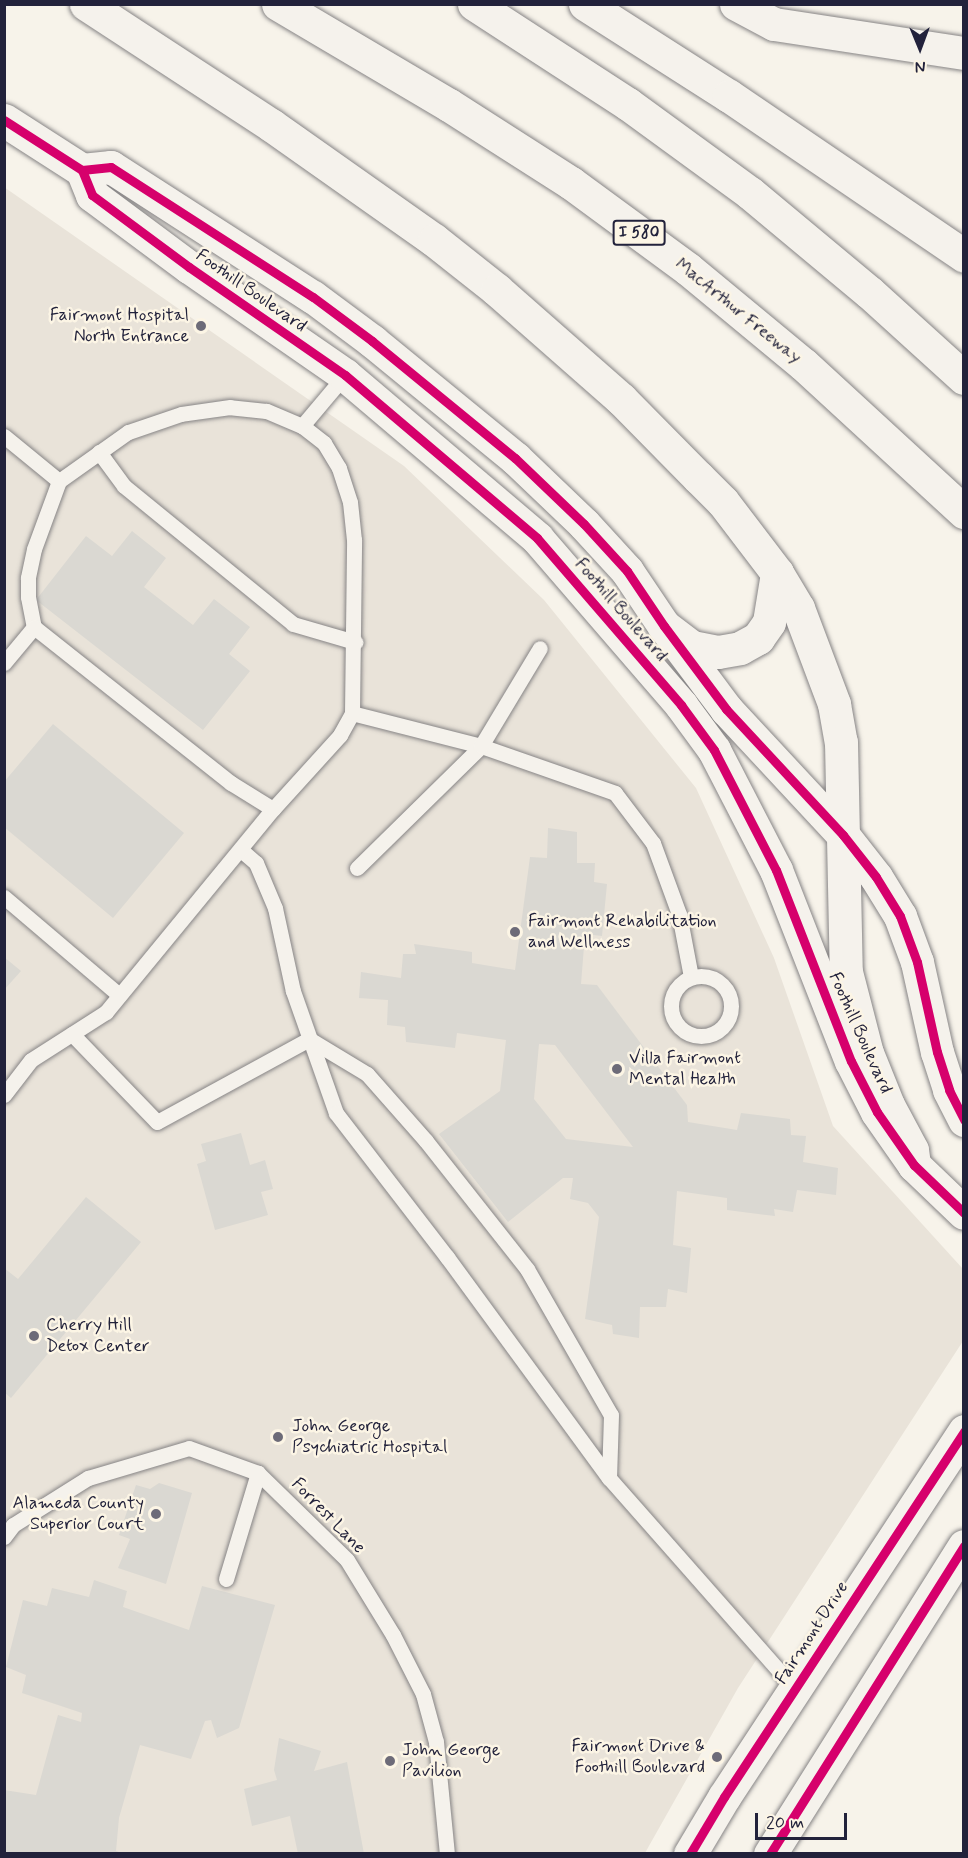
<!DOCTYPE html>
<style>
body{margin:0}
#map{position:relative;width:968px;height:1858px;overflow:hidden;background:#f7f3ea;font-family:Mynerve,sans-serif}
div>[style]{position:absolute}
.built>*{inset:0;background:#e9e3d9}
.building>*{inset:0;background:#dad8d2}
.roads{filter:drop-shadow(0 0 2px #868485) drop-shadow(0 0 2px #868485)}
.service>*{height:15px;margin:-7.5px;padding:0 7.5px;transform-origin:7.5px;border-radius:7.5px;background:#f5f2ec}
.service>.ring{margin:-7.5px;padding:0;box-sizing:content-box;background:none;border:15px solid #f5f2ec;border-radius:50%}
.tertiary>*{height:33px;margin:-16.5px;padding:0 16.5px;transform-origin:16.5px;border-radius:16.5px;background:#f5f2ec}
.secondary>*{height:33px;margin:-16.5px;padding:0 16.5px;transform-origin:16.5px;border-radius:16.5px;background:#f5f2ec}
.motorway>*{height:33px;margin:-16.5px;padding:0 16.5px;transform-origin:16.5px;border-radius:16.5px;background:#f5f2ec}
.cycleway>*{height:9px;margin:-4.5px;padding:0 4.5px;transform-origin:4.5px;border-radius:4.5px;background:#d6006c}
.dots>*{width:16px;height:16px;translate:-50% -50%;box-sizing:border-box;border:3px solid #fcf5e5;border-radius:50%}
span{translate:-50% -50%;white-space:nowrap;text-align:center;line-height:1.15;-webkit-text-stroke:5px #fcf5e5;paint-order:stroke}
.shield-label span{padding:2px 4px;background:#fcf5e5;border:2px solid;border-radius:4px;-webkit-text-stroke-width:0}
.shield-label{font-size:16px;color:#22223b;font-weight:700}
.street-label{font-size:18px;color:#22223b}
.poi-label{font-size:18px;color:#22223b}
.right{translate:-100% -50%;text-align:right}
.left{translate:0 -50%;text-align:left}
.frame{position:absolute;inset:0;border:6px solid #22223b;pointer-events:none}
.north{position:absolute;left:890px;top:18px;width:60px;height:60px;-webkit-text-stroke:4px #fcf5e5;paint-order:stroke;rotate:179deg;font-size:16px;font-weight:700;line-height:24px;text-align:center;color:#22223b}
.north::after{content:'';display:block;margin:auto;width:21px;height:27px;background:#22223b;clip-path:polygon(50% 0,100% 100%,50% 72%,0 100%)}
.scale{position:absolute;left:755px;top:1813px;width:92px;height:27px;box-sizing:border-box;border:3px solid #22223b;border-top:0;padding-left:8px;font-size:18px;line-height:21px;white-space:nowrap;color:#22223b;-webkit-text-stroke:4px #fcf5e5;paint-order:stroke}
</style>
<div id="map">
<div class="built">
<div style="clip-path:polygon(4px 187px,404px 466px,544px 600px,696px 788px,774px 958px,833px 1126px,963px 1269px,963px 1341px,738px 1688px,645px 1853px,5px 1853px)"></div>
</div>
<div class="building">
<div style="clip-path:polygon(132px 531px,166px 558px,144px 587px,193px 625px,214px 599px,250px 627px,229px 654px,250px 671px,203px 730px,36px 600px,86px 536px,112px 556px)"></div>
<div style="clip-path:polygon(53px 724px,184px 833px,113px 918px,4px 827px,4px 782px)"></div>
<div style="clip-path:polygon(evenodd,548px 828px,577px 832px,577px 863px,595px 863px,594px 882px,607px 884px,602px 936px,585px 934px,581px 984px,597px 985px,687px 1105px,688px 1122px,737px 1130px,741px 1113px,790px 1119px,791px 1135px,806px 1136px,803px 1162px,838px 1168px,836px 1195px,797px 1190px,793px 1212px,774px 1209px,775px 1216px,727px 1210px,727px 1198px,677px 1191px,673px 1245px,691px 1248px,687px 1293px,668px 1289px,666px 1307px,640px 1307px,639px 1338px,613px 1334px,612px 1325px,585px 1319px,599px 1217px,588px 1203px,570px 1199px,573px 1178px,563px 1178px,508px 1222px,439px 1134px,500px 1091px,506px 1040px,457px 1033px,455px 1048px,406px 1042px,405px 1027px,387px 1025px,388px 1000px,359px 998px,361px 972px,401px 978px,403px 954px,416px 954px,414px 944px,472px 952px,472px 963px,515px 970px,530px 857px,547px 858px,548px 828px,539px 1044px,555px 1045px,633px 1147px,566px 1139px,534px 1099px,539px 1044px)"></div>
<div style="clip-path:polygon(4px 957px,21px 971px,4px 990px)"></div>
<div style="clip-path:polygon(241px 1133px,250px 1165px,265px 1160px,273px 1189px,261px 1192px,268px 1215px,215px 1230px,197px 1164px,206px 1161px,201px 1144px)"></div>
<div style="clip-path:polygon(86px 1197px,141px 1242px,11px 1398px,4px 1392px,4px 1268px,18px 1279px)"></div>
<div style="clip-path:polygon(159px 1483px,192px 1493px,166px 1584px,118px 1568px,130px 1539px,119px 1535px,136px 1485px,150px 1489px)"></div>
<div style="clip-path:polygon(94px 1580px,127px 1591px,123px 1607px,189px 1630px,202px 1586px,275px 1605px,239px 1728px,217px 1738px,211px 1720px,205px 1721px,191px 1759px,140px 1745px,119px 1818px,116px 1851px,124px 1854px,4px 1854px,4px 1790px,36px 1795px,58px 1715px,81px 1722px,82px 1713px,22px 1693px,26px 1675px,6px 1667px,23px 1600px,47px 1606px,52px 1588px,89px 1597px)"></div>
<div style="clip-path:polygon(279px 1738px,321px 1751px,314px 1771px,347px 1762px,364px 1854px,298px 1854px,290px 1816px,252px 1826px,244px 1789px,277px 1780px,274px 1770px)"></div>
</div>
<div class="roads">
<div class="service">
<div style="left:302px;top:426px;width:67px;rotate:-49.9deg"></div>
<div style="left:4px;top:436px;width:71px;rotate:39.3deg"></div>
<div style="left:99px;top:452px;width:42px;rotate:53.7deg"></div>
<div style="left:124px;top:486px;width:218px;rotate:39.2deg"></div>
<div style="left:293px;top:624px;width:65px;rotate:16.2deg"></div>
<div style="left:4px;top:663px;width:47px;rotate:-50.2deg"></div>
<div style="left:352px;top:713px;width:133px;rotate:14.3deg"></div>
<div style="left:481px;top:746px;width:142px;rotate:19.3deg"></div>
<div style="left:615px;top:793px;width:63px;rotate:52.8deg"></div>
<div style="left:653px;top:843px;width:76px;rotate:69.9deg"></div>
<div style="left:679px;top:914px;width:64px;rotate:79.2deg"></div>
<div style="left:241px;top:850px;width:20px;rotate:41deg"></div>
<div style="left:256px;top:863px;width:49px;rotate:67.1deg"></div>
<div style="left:275px;top:908px;width:85px;rotate:77.8deg"></div>
<div style="left:293px;top:991px;width:129px;rotate:70.6deg"></div>
<div style="left:336px;top:1113px;width:182px;rotate:52.4deg"></div>
<div style="left:447px;top:1257px;width:274px;rotate:53.8deg"></div>
<div style="left:609px;top:1478px;width:281px;rotate:48.6deg"></div>
<div style="left:357px;top:868px;width:174px;rotate:-44.5deg"></div>
<div style="left:481px;top:746px;width:114px;rotate:-59deg"></div>
<div style="left:4px;top:897px;width:151px;rotate:40.4deg"></div>
<div class="ring" style="left:671px;top:976px;width:45px;height:45px"></div>
<div style="left:72px;top:1034px;width:122px;rotate:46deg"></div>
<div style="left:157px;top:1122px;width:173px;rotate:-28.6deg"></div>
<div style="left:309px;top:1039px;width:68px;rotate:31.1deg"></div>
<div style="left:367px;top:1074px;width:89px;rotate:48.6deg"></div>
<div style="left:426px;top:1141px;width:163px;rotate:51.7deg"></div>
<div style="left:527px;top:1269px;width:168px;rotate:60.1deg"></div>
<div style="left:611px;top:1415px;width:63px;rotate:91.8deg"></div>
<div style="left:4px;top:1095px;width:44px;rotate:-52.4deg"></div>
<div style="left:31px;top:1060px;width:89px;rotate:-32.6deg"></div>
<div style="left:106px;top:1012px;width:263px;rotate:-50.6deg"></div>
<div style="left:273px;top:809px;width:100px;rotate:-47.8deg"></div>
<div style="left:340px;top:735px;width:25px;rotate:-61deg"></div>
<div style="left:352px;top:713px;width:173px;rotate:-89.3deg"></div>
<div style="left:354px;top:540px;width:38px;rotate:-96deg"></div>
<div style="left:350px;top:502px;width:36px;rotate:-108deg"></div>
<div style="left:339px;top:468px;width:29px;rotate:-121deg"></div>
<div style="left:324px;top:443px;width:28px;rotate:-142deg"></div>
<div style="left:302px;top:426px;width:39px;rotate:-157deg"></div>
<div style="left:266px;top:411px;width:36px;rotate:-174deg"></div>
<div style="left:230px;top:407px;width:49px;rotate:171.9deg"></div>
<div style="left:181px;top:414px;width:56px;rotate:161.2deg"></div>
<div style="left:128px;top:432px;width:85px;rotate:144.6deg"></div>
<div style="left:59px;top:481px;width:72px;rotate:110.2deg"></div>
<div style="left:34px;top:549px;width:30px;rotate:102deg"></div>
<div style="left:28px;top:578px;width:19px;rotate:90deg"></div>
<div style="left:28px;top:597px;width:31px;rotate:79deg"></div>
<div style="left:34px;top:627px;width:251px;rotate:38.4deg"></div>
<div style="left:231px;top:783px;width:49px;rotate:31.8deg"></div>
<div style="left:4px;top:1537px;width:15px;rotate:-53deg"></div>
<div style="left:13px;top:1525px;width:89px;rotate:-32.1deg"></div>
<div style="left:88px;top:1478px;width:105px;rotate:-16.5deg"></div>
<div style="left:189px;top:1448px;width:73px;rotate:19.9deg"></div>
<div style="left:258px;top:1473px;width:124px;rotate:44.3deg"></div>
<div style="left:347px;top:1560px;width:88px;rotate:58.5deg"></div>
<div style="left:393px;top:1635px;width:66px;rotate:63deg"></div>
<div style="left:423px;top:1694px;width:50px;rotate:74.8deg"></div>
<div style="left:436px;top:1742px;width:113px;rotate:84.4deg"></div>
<div style="left:226px;top:1579px;width:111px;rotate:-73.2deg"></div>
</div>
<div class="tertiary">
<div style="left:736px;top:4px;width:43px;rotate:27.8deg"></div>
<div style="left:774px;top:24px;width:192px;rotate:8.7deg"></div>
</div>
<div class="secondary">
<div style="left:4px;top:120px;width:93px;rotate:32.7deg"></div>
<div style="left:82px;top:170px;width:27px;rotate:68deg"></div>
<div style="left:92px;top:195px;width:121px;rotate:36.6deg"></div>
<div style="left:189px;top:267px;width:190px;rotate:34.7deg"></div>
<div style="left:345px;top:375px;width:252px;rotate:40.3deg"></div>
<div style="left:537px;top:538px;width:221px;rotate:49.2deg"></div>
<div style="left:681px;top:705px;width:56px;rotate:53.7deg"></div>
<div style="left:714px;top:750px;width:135px;rotate:62.7deg"></div>
<div style="left:776px;top:870px;width:205px;rotate:68.6deg"></div>
<div style="left:851px;top:1061px;width:57px;rotate:63deg"></div>
<div style="left:877px;top:1112px;width:65px;rotate:55.1deg"></div>
<div style="left:914px;top:1165px;width:69px;rotate:43.8deg"></div>
<div style="left:82px;top:170px;width:29px;rotate:-6deg"></div>
<div style="left:111px;top:167px;width:240px;rotate:32.8deg"></div>
<div style="left:313px;top:297px;width:74px;rotate:36.7deg"></div>
<div style="left:372px;top:341px;width:185px;rotate:39.3deg"></div>
<div style="left:515px;top:458px;width:95px;rotate:43.7deg"></div>
<div style="left:584px;top:524px;width:64px;rotate:47.5deg"></div>
<div style="left:627px;top:571px;width:66px;rotate:56.1deg"></div>
<div style="left:664px;top:626px;width:104px;rotate:53.2deg"></div>
<div style="left:726px;top:709px;width:172px;rotate:47.1deg"></div>
<div style="left:843px;top:835px;width:53px;rotate:51.8deg"></div>
<div style="left:876px;top:877px;width:46px;rotate:58.4deg"></div>
<div style="left:900px;top:916px;width:49px;rotate:69.7deg"></div>
<div style="left:917px;top:962px;width:92px;rotate:77.5deg"></div>
<div style="left:937px;top:1052px;width:40px;rotate:72deg"></div>
<div style="left:949px;top:1090px;width:34px;rotate:63deg"></div>
<div style="left:690px;top:1854px;width:66px;rotate:-59.2deg"></div>
<div style="left:724px;top:1797px;width:438px;rotate:-56.7deg"></div>
<div style="left:770px;top:1854px;width:364px;rotate:-57.8deg"></div>
</div>
<div class="motorway">
<div style="left:86px;top:4px;width:221px;rotate:33.2deg"></div>
<div style="left:271px;top:125px;width:199px;rotate:35.2deg"></div>
<div style="left:434px;top:240px;width:80px;rotate:38.4deg"></div>
<div style="left:497px;top:290px;width:165px;rotate:41.3deg"></div>
<div style="left:621px;top:399px;width:110px;rotate:45.4deg"></div>
<div style="left:698px;top:477px;width:35px;rotate:45deg"></div>
<div style="left:723px;top:502px;width:89px;rotate:52.7deg"></div>
<div style="left:777px;top:573px;width:41px;rotate:59deg"></div>
<div style="left:798px;top:608px;width:103px;rotate:69.4deg"></div>
<div style="left:834px;top:704px;width:39px;rotate:80deg"></div>
<div style="left:841px;top:742px;width:230px;rotate:88.8deg"></div>
<div style="left:846px;top:972px;width:84px;rotate:75.5deg"></div>
<div style="left:867px;top:1053px;width:56px;rotate:68deg"></div>
<div style="left:888px;top:1105px;width:51px;rotate:61.9deg"></div>
<div style="left:912px;top:1150px;width:15px;rotate:82deg"></div>
<div style="left:278px;top:4px;width:199px;rotate:30.6deg"></div>
<div style="left:449px;top:105px;width:145px;rotate:32.6deg"></div>
<div style="left:571px;top:183px;width:145px;rotate:36.3deg"></div>
<div style="left:688px;top:269px;width:149px;rotate:39.6deg"></div>
<div style="left:803px;top:364px;width:219px;rotate:42.6deg"></div>
<div style="left:474px;top:4px;width:184px;rotate:33deg"></div>
<div style="left:628px;top:104px;width:151px;rotate:36.1deg"></div>
<div style="left:750px;top:193px;width:155px;rotate:39.8deg"></div>
<div style="left:869px;top:292px;width:128px;rotate:42.2deg"></div>
<div style="left:585px;top:4px;width:171px;rotate:32.6deg"></div>
<div style="left:729px;top:96px;width:284px;rotate:34.2deg"></div>
<div style="left:664px;top:626px;width:35px;rotate:37deg"></div>
<div style="left:692px;top:647px;width:26px;rotate:11deg"></div>
<div style="left:718px;top:652px;width:22px;rotate:-10deg"></div>
<div style="left:740px;top:648px;width:21px;rotate:-29deg"></div>
<div style="left:758px;top:638px;width:19px;rotate:-55deg"></div>
<div style="left:769px;top:622px;width:50px;rotate:-80.7deg"></div>
</div>
</div>
<div class="cycleway">
<div style="left:4px;top:120px;width:93px;rotate:32.7deg"></div>
<div style="left:82px;top:170px;width:27px;rotate:68deg"></div>
<div style="left:92px;top:195px;width:121px;rotate:36.6deg"></div>
<div style="left:189px;top:267px;width:190px;rotate:34.7deg"></div>
<div style="left:345px;top:375px;width:252px;rotate:40.3deg"></div>
<div style="left:537px;top:538px;width:221px;rotate:49.2deg"></div>
<div style="left:681px;top:705px;width:56px;rotate:53.7deg"></div>
<div style="left:714px;top:750px;width:135px;rotate:62.7deg"></div>
<div style="left:776px;top:870px;width:205px;rotate:68.6deg"></div>
<div style="left:851px;top:1061px;width:57px;rotate:63deg"></div>
<div style="left:877px;top:1112px;width:65px;rotate:55.1deg"></div>
<div style="left:914px;top:1165px;width:69px;rotate:43.8deg"></div>
<div style="left:82px;top:170px;width:29px;rotate:-6deg"></div>
<div style="left:111px;top:167px;width:240px;rotate:32.8deg"></div>
<div style="left:313px;top:297px;width:74px;rotate:36.7deg"></div>
<div style="left:372px;top:341px;width:185px;rotate:39.3deg"></div>
<div style="left:515px;top:458px;width:95px;rotate:43.7deg"></div>
<div style="left:584px;top:524px;width:64px;rotate:47.5deg"></div>
<div style="left:627px;top:571px;width:66px;rotate:56.1deg"></div>
<div style="left:664px;top:626px;width:104px;rotate:53.2deg"></div>
<div style="left:726px;top:709px;width:172px;rotate:47.1deg"></div>
<div style="left:843px;top:835px;width:53px;rotate:51.8deg"></div>
<div style="left:876px;top:877px;width:46px;rotate:58.4deg"></div>
<div style="left:900px;top:916px;width:49px;rotate:69.7deg"></div>
<div style="left:917px;top:962px;width:92px;rotate:77.5deg"></div>
<div style="left:937px;top:1052px;width:40px;rotate:72deg"></div>
<div style="left:949px;top:1090px;width:34px;rotate:63deg"></div>
<div style="left:690px;top:1854px;width:66px;rotate:-59.2deg"></div>
<div style="left:724px;top:1797px;width:438px;rotate:-56.7deg"></div>
<div style="left:770px;top:1854px;width:364px;rotate:-57.8deg"></div>
</div>
<div class="dots">
<div style="left:201px;top:326px;background:#6d6b78"></div>
<div style="left:515px;top:932px;background:#6d6b78"></div>
<div style="left:617px;top:1069px;background:#6d6b78"></div>
<div style="left:34px;top:1336px;background:#6d6b78"></div>
<div style="left:278px;top:1437px;background:#6d6b78"></div>
<div style="left:156px;top:1514px;background:#6d6b78"></div>
<div style="left:717px;top:1757px;background:#6d6b78"></div>
<div style="left:390px;top:1761px;background:#6d6b78"></div>
</div>
<div class="shield-label">
<span style="left:639px;top:233px">I 580</span>
</div>
<div class="street-label">
<span style="left:251px;top:291px;rotate:35deg">Foothill Boulevard</span>
<span style="left:738px;top:311px;rotate:39deg">MacArthur Freeway</span>
<span style="left:621px;top:610px;rotate:49deg">Foothill Boulevard</span>
<span style="left:860px;top:1033px;rotate:66deg">Foothill Boulevard</span>
<span style="left:328px;top:1516px;rotate:46deg">Forrest Lane</span>
<span style="left:812px;top:1633px;rotate:-57deg">Fairmont Drive</span>
</div>
<div class="poi-label">
<span class="right" style="left:189px;top:326px">Fairmont Hospital<br>North Entrance</span>
<span class="left" style="left:528px;top:932px">Fairmont Rehabilitation<br>and Wellness</span>
<span class="left" style="left:629px;top:1069px">Villa Fairmont<br>Mental Health</span>
<span class="left" style="left:46px;top:1336px">Cherry Hill<br>Detox Center</span>
<span class="left" style="left:292px;top:1437px">John George<br>Psychiatric Hospital</span>
<span class="right" style="left:144px;top:1514px">Alameda County<br>Superior Court</span>
<span class="right" style="left:705px;top:1757px">Fairmont Drive &amp;<br>Foothill Boulevard</span>
<span class="left" style="left:402px;top:1761px">John George<br>Pavilion</span>
</div>
<div class="frame"></div>
<div class="north">N</div>
<div class="scale">20 m</div>
</div>
